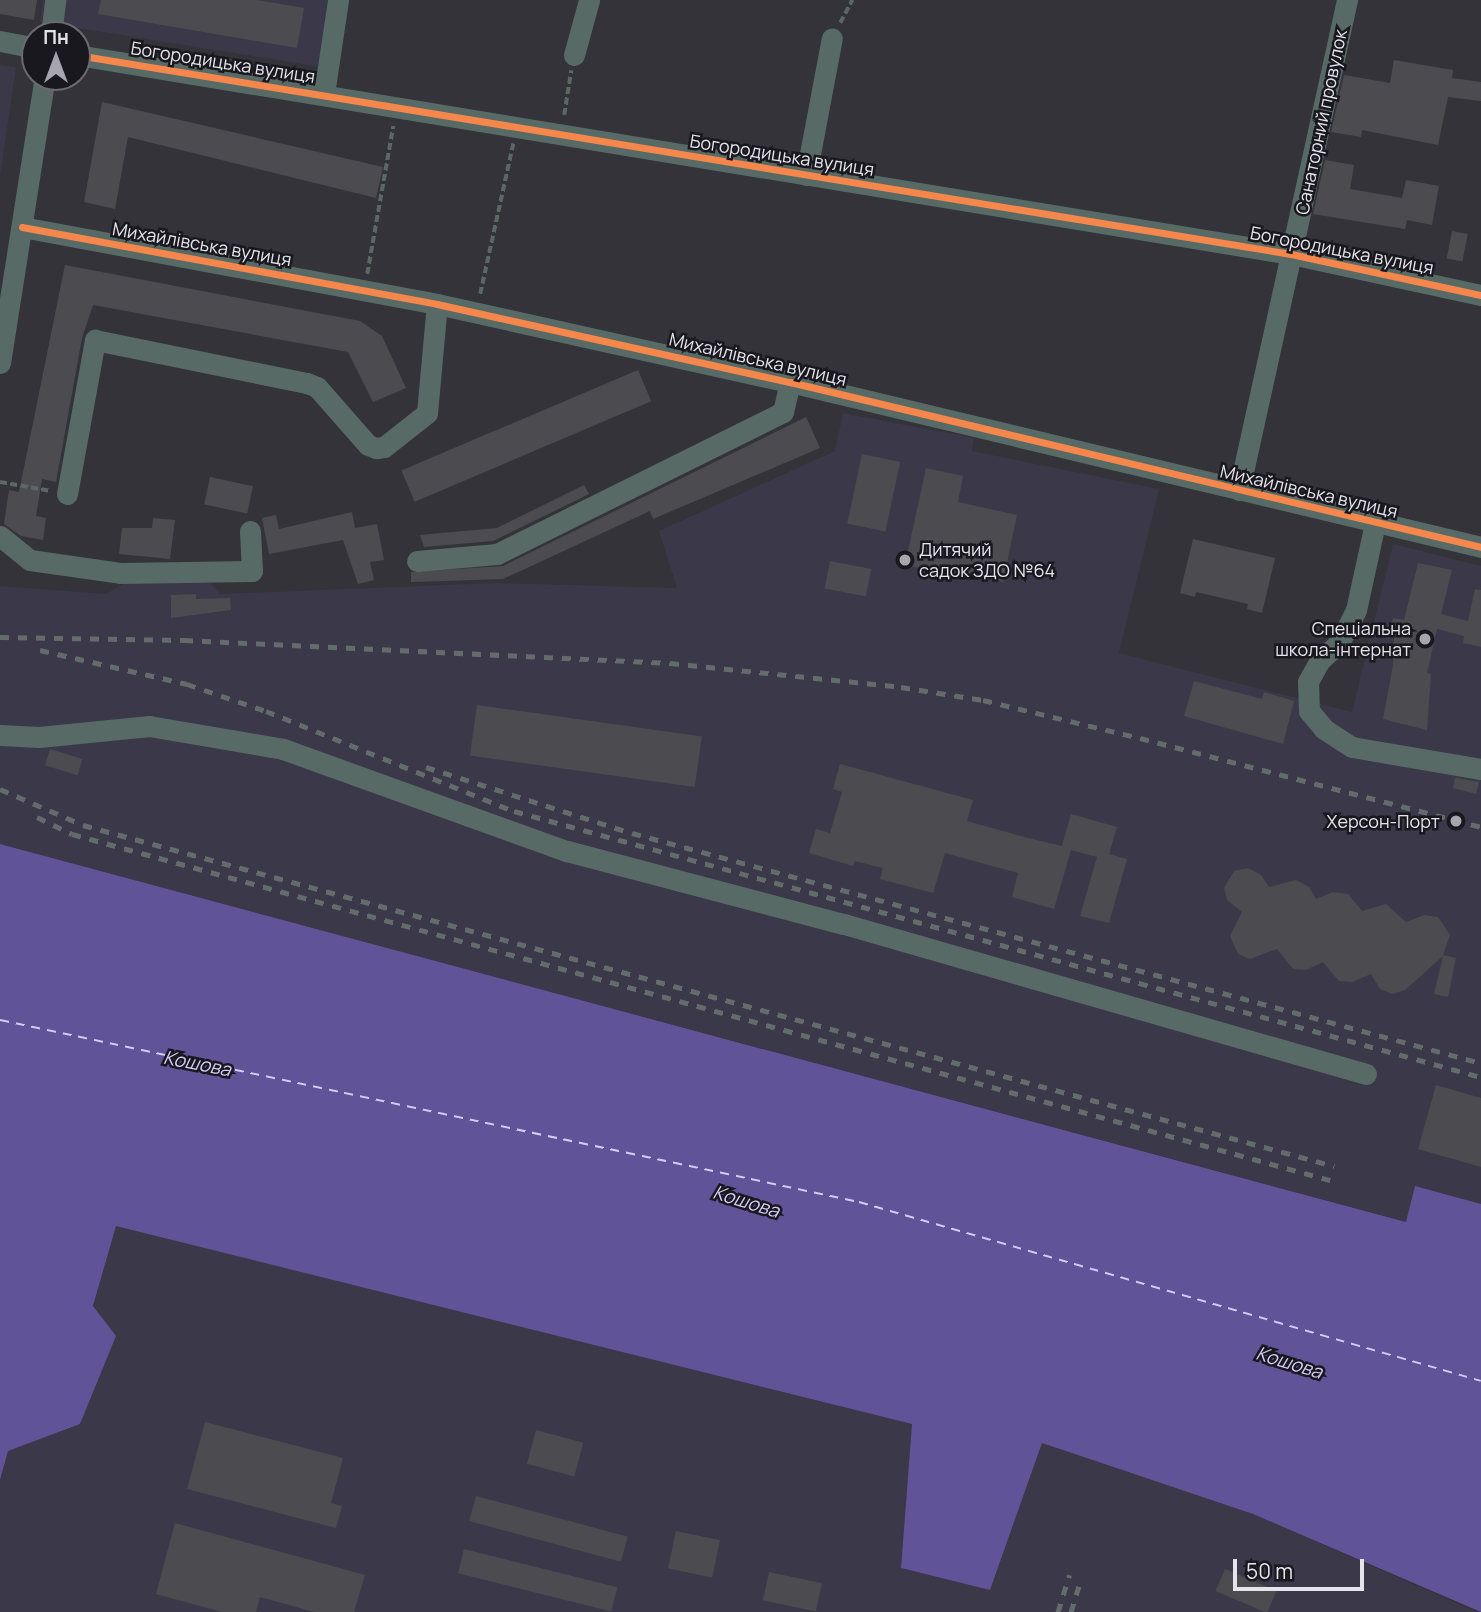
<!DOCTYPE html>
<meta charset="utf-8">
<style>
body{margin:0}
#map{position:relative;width:1481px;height:1612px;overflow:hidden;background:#333339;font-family:Manrope,sans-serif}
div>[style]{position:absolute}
.built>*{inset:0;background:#3b3849}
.water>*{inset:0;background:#615398}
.ferry>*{height:2px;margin-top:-1px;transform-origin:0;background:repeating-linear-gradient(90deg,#d2ccf7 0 9px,transparent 0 16px)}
.building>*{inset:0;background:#4c4c50;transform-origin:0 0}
.path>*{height:3.5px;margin-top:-1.75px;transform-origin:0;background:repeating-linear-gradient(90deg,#5c6866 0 7px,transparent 0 10.5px)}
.minor>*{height:21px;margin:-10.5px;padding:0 10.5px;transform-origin:10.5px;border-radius:10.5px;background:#586a66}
.rail>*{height:5px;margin-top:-2.5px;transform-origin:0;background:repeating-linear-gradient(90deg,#636b6b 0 9px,transparent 0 18px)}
.cycleway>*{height:7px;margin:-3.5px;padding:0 3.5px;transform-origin:3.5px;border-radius:3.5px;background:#f5874c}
.dots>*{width:19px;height:19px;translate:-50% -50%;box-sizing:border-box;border:4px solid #19181e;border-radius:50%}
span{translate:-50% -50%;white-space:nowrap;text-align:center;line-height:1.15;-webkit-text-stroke:5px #19181e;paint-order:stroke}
.street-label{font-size:18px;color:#e5e4ed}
.poi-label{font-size:18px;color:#e5e4ed}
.left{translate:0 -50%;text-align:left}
.right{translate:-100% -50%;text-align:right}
.water-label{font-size:19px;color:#d2ccf7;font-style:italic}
.north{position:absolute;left:21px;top:21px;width:70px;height:70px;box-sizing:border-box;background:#19181e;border:2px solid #6b6a71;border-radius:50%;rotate:0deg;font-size:19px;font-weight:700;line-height:28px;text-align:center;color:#e5e4ed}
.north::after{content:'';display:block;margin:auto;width:24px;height:32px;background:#a7a6ae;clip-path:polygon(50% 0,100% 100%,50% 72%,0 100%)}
.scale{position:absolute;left:1233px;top:1559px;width:131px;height:32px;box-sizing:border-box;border:4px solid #e5e4ed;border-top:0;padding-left:9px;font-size:21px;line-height:24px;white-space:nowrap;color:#e5e4ed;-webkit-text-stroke:5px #19181e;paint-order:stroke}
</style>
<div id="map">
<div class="built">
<div style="clip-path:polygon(43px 0,346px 0,334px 69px,40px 22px)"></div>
<div style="clip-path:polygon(0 65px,16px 67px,0 177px)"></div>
<div style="clip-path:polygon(843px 413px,974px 438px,972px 451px,1159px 489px,1119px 653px,1352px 712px,1393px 544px,1481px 566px,1481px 1204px,1415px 1186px,1407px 1222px,0 844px,0 586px,106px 594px,130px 580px,210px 583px,220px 594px,495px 583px,677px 588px,659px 531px,835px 451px)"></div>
<div style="clip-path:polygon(116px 1225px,912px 1424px,901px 1568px,990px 1590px,1042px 1443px,1253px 1514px,1477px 1612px,0 1612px,0 1480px,8px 1451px,81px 1424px,93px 1307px)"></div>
</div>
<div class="water">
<div style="clip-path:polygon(0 844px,1406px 1222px,1415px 1186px,1481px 1204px,1481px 1612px,1253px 1514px,1042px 1443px,990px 1590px,901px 1568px,912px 1424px,116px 1226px,93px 1306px,116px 1336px,80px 1424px,8px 1451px,0 1480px)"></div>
</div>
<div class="ferry">
<div style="left:0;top:1020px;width:878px;rotate:11.96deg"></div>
<div style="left:859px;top:1202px;width:647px;rotate:16.05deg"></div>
</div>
<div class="building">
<div style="clip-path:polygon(0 0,37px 0,34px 20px,0 14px)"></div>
<div style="clip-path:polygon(101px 0,257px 0,304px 8px,297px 48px,98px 14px)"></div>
<div style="clip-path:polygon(1394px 60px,1453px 70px,1452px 78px,1481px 82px,1481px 101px,1448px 97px,1438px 145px,1362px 130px,1361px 137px,1331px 132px,1344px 75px,1390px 83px)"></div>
<div style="clip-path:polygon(102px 102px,383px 167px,376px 198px,128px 137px,115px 209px,84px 202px)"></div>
<div style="clip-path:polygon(1325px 160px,1354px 165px,1350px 189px,1402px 198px,1406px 180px,1439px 186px,1432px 225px,1407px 220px,1405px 229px,1313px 214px)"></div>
<div style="left:1452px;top:231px;width:16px;height:28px;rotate:11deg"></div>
<div style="clip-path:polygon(65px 265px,360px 321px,382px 336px,406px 388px,373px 402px,348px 352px,93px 305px,82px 338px,56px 482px,42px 479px,36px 516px,46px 518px,43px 540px,21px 536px,4px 524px,9px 490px,19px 492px)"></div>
<div style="left:638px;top:370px;width:34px;height:257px;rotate:67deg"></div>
<div style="clip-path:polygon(806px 417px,820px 448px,653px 519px,650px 511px,503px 579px,411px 582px,411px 572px,503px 566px)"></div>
<div style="left:862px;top:454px;width:39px;height:71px;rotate:12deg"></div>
<div style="clip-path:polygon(926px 468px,963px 476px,958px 502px,1017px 515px,1003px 582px,905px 565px)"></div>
<div style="left:210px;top:477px;width:44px;height:28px;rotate:12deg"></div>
<div style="clip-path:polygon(584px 485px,589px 494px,493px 541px,424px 547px,420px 535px,497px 528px)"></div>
<div style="clip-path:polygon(352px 512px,355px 528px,377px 524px,384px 560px,370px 562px,374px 580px,358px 584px,343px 540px,269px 554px,262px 518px,276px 515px,279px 529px)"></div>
<div style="clip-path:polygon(153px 518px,175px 520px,170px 559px,119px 554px,122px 528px,152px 528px)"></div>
<div style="clip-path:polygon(1193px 539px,1275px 558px,1262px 613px,1247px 609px,1248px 604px,1196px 592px,1195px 597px,1180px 593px)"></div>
<div style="left:830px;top:561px;width:42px;height:28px;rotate:11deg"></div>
<div style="clip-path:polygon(1418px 563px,1452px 570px,1441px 614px,1468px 621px,1475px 589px,1481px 590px,1481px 647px,1463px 643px,1464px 636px,1437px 629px,1427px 673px,1431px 674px,1427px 730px,1383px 719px,1393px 665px,1394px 636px,1389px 635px,1393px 618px,1404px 620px)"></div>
<div style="clip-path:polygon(196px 594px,196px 599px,230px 598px,231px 610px,171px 618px,171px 595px)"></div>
<div style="clip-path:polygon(1194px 681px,1262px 699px,1264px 692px,1294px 701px,1283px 744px,1184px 716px)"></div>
<div style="left:477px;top:705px;width:227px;height:51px;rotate:8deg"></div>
<div style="left:50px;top:749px;width:34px;height:17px;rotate:17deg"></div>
<div style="clip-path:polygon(840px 764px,973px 800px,967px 821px,1028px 838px,1062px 846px,1071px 814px,1117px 827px,1109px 854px,1127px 859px,1109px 923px,1080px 916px,1097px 857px,1071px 850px,1054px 909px,1012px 897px,1018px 873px,945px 853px,933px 893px,880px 879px,883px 868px,855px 861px,853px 866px,809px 853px,816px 829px,830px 833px,842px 792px,833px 789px)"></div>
<div style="clip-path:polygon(1455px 778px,1479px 782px,1476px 794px,1453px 788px)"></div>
<div style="clip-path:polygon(1248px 868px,1261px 875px,1269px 887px,1296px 880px,1309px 887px,1316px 899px,1333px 892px,1348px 894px,1362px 911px,1386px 904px,1406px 922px,1424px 915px,1438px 917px,1450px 935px,1443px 955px,1456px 958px,1448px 997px,1434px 994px,1443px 956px,1405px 990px,1392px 994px,1380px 989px,1371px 974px,1352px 982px,1339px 981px,1323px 962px,1306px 970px,1293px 969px,1277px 949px,1250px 959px,1238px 954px,1230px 936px,1242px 912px,1227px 900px,1224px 888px,1234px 871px)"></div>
<div style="clip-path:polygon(1436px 1085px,1481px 1098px,1481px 1167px,1418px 1149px)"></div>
<div style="clip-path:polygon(205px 1422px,343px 1458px,331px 1503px,342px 1506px,336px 1528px,187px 1489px)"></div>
<div style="left:536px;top:1430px;width:49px;height:35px;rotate:15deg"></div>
<div style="left:476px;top:1496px;width:157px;height:26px;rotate:15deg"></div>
<div style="clip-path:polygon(175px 1523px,365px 1575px,354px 1612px,314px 1612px,260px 1597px,256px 1612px,222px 1612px,156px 1594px)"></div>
<div style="left:676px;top:1531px;width:45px;height:38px;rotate:12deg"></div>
<div style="left:464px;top:1549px;width:158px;height:25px;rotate:14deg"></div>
<div style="left:1225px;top:1569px;width:56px;height:24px;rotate:23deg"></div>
<div style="left:769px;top:1572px;width:54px;height:29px;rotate:12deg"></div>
</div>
<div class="path">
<div style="left:840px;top:23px;width:26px;rotate:-62deg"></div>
<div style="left:564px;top:115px;width:45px;rotate:-81deg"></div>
<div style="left:367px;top:274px;width:150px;rotate:-80deg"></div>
<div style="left:480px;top:294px;width:154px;rotate:-77.6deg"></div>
<div style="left:0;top:482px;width:52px;rotate:10deg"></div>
</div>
<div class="minor">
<div style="left:51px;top:35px;width:35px;rotate:-83deg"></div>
<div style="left:0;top:41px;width:36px;rotate:11deg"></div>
<div style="left:77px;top:55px;width:1230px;rotate:9.31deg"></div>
<div style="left:1291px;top:254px;width:194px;rotate:12.2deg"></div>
<div style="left:574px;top:55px;width:57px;rotate:-74.7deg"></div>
<div style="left:324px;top:94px;width:95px;rotate:-81.5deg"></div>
<div style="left:806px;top:175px;width:139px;rotate:-79.3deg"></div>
<div style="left:22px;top:227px;width:422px;rotate:10.5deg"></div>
<div style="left:437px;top:304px;width:362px;rotate:12.5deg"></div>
<div style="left:790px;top:382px;width:710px;rotate:13.43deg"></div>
<div style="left:0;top:363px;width:290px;rotate:-81.1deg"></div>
<div style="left:1239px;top:490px;width:502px;rotate:-77.57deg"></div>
<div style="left:67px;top:494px;width:157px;rotate:-79.7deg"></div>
<div style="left:95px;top:340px;width:216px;rotate:11.5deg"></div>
<div style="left:307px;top:383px;width:11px;rotate:22deg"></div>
<div style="left:317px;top:387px;width:77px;rotate:48.7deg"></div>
<div style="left:368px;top:445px;width:9px;rotate:21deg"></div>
<div style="left:376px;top:448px;width:8px;rotate:-7deg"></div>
<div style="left:384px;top:447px;width:55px;rotate:-38.3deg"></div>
<div style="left:427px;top:413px;width:109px;rotate:-84.8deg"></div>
<div style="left:1375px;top:523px;width:89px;rotate:102.3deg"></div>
<div style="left:1356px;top:610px;width:37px;rotate:117deg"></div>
<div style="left:1339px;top:643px;width:25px;rotate:138deg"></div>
<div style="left:1320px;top:660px;width:25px;rotate:119deg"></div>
<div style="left:1308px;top:682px;width:29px;rotate:88deg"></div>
<div style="left:1309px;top:711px;width:23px;rotate:50deg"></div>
<div style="left:1324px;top:729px;width:33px;rotate:33deg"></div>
<div style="left:1352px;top:747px;width:131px;rotate:9.7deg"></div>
<div style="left:0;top:536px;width:38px;rotate:39deg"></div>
<div style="left:30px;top:560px;width:91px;rotate:8.2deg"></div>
<div style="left:120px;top:573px;width:132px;rotate:-0.9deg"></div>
<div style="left:252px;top:571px;width:40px;rotate:-92.9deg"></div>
<div style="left:417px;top:561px;width:80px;rotate:-5deg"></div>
<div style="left:497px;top:554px;width:319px;rotate:-26.4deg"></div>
<div style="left:783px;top:412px;width:31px;rotate:-77deg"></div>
<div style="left:0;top:735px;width:39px;rotate:3deg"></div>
<div style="left:39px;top:737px;width:111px;rotate:-5.7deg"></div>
<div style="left:149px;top:726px;width:136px;rotate:9.7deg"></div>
<div style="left:283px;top:749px;width:302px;rotate:19.8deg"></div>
<div style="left:567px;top:851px;width:286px;rotate:14.8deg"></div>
<div style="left:844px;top:924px;width:543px;rotate:16.03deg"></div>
</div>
<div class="rail">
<div style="left:0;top:637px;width:184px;rotate:0.9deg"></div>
<div style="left:184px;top:640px;width:487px;rotate:2.7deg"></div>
<div style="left:670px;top:663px;width:232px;rotate:5.9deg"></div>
<div style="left:901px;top:687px;width:83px;rotate:9deg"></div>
<div style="left:983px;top:700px;width:162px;rotate:13.6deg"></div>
<div style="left:1140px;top:738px;width:352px;rotate:14.6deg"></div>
<div style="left:40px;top:650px;width:151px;rotate:13deg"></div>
<div style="left:187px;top:684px;width:83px;rotate:18.9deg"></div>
<div style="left:266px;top:711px;width:267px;rotate:22deg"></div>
<div style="left:514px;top:811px;width:1003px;rotate:15.38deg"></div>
<div style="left:426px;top:767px;width:216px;rotate:17.8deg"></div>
<div style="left:632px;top:833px;width:880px;rotate:15.16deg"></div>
<div style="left:0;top:789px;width:90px;rotate:23.4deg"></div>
<div style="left:83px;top:825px;width:1297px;rotate:15.25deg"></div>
<div style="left:37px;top:817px;width:39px;rotate:26deg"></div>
<div style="left:72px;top:834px;width:1305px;rotate:15.38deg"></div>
<div style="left:1058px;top:1612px;width:39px;rotate:-73deg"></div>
<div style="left:1071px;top:1612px;width:34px;rotate:-73deg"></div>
</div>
<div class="cycleway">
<div style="left:77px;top:55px;width:1230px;rotate:9.31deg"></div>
<div style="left:1291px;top:254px;width:194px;rotate:12.2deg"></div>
<div style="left:22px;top:227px;width:422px;rotate:10.5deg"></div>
<div style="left:437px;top:304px;width:362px;rotate:12.5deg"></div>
<div style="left:790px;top:382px;width:710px;rotate:13.43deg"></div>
</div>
<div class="dots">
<div style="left:905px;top:560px;background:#a7a6ae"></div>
<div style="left:1425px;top:639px;background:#a7a6ae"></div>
<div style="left:1456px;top:821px;background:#a7a6ae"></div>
</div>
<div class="street-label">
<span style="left:223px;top:62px;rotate:9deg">Богородицька вулиця</span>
<span style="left:1321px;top:122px;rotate:-78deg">Санаторний провулок</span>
<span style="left:782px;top:155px;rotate:9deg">Богородицька вулиця</span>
<span style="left:202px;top:244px;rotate:10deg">Михайлівська вулиця</span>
<span style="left:1342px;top:250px;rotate:11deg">Богородицька вулиця</span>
<span style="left:758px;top:359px;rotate:13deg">Михайлівська вулиця</span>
<span style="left:1309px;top:491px;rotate:13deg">Михайлівська вулиця</span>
</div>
<div class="poi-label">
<span class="left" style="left:919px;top:560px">Дитячий<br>садок ЗДО №64</span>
<span class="right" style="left:1411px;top:639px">Спеціальна<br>школа-інтернат</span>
<span class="right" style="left:1440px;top:821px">Херсон-Порт</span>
</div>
<div class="water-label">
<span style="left:197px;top:1064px;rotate:11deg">Кошова</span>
<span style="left:746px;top:1202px;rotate:17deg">Кошова</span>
<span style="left:1289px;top:1363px;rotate:17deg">Кошова</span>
</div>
<div class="north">Пн</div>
<div class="scale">50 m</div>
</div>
